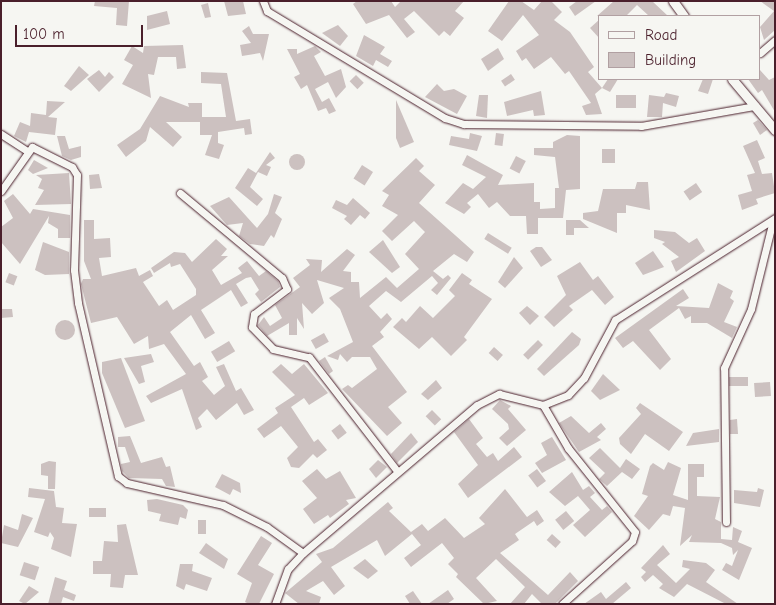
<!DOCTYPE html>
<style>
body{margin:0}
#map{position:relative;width:776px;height:605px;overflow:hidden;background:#f6f6f2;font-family:"Comic Neue",sans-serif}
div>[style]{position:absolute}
.building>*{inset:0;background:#ccc1c0;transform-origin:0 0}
.round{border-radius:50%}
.roads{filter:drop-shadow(0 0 1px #4a1f2b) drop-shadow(0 0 1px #4a1f2b)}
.minor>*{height:7px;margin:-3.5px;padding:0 3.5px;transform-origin:3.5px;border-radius:3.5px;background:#f6f6f2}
.tertiary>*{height:9px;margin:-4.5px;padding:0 4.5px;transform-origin:4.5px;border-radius:4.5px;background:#f6f6f2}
span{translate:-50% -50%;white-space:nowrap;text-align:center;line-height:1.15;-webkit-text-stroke:5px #f6f6f2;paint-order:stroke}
.frame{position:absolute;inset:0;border:2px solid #4a1f2b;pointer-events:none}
.legend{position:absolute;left:598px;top:15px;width:162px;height:65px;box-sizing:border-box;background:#f6f6f2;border:1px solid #b1a0a2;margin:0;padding:6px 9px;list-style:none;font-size:15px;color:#4a1f2b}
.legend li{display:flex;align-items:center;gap:10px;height:25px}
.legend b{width:25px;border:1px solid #b1a0a2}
.scale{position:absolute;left:15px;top:25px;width:128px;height:22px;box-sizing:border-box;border:2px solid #4a1f2b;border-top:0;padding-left:6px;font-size:15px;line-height:18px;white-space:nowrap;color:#4a1f2b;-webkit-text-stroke:4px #f6f6f2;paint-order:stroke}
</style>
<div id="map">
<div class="building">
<div style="clip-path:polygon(95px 1px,129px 1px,127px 26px,116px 25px,117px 8px,94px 6px)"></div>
<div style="clip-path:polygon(224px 1px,243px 1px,246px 14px,228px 16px)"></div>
<div style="clip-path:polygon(357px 1px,391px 1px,395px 7px,401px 1px,464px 1px,455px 11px,464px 18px,450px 36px,444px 31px,439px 36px,414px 11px,404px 19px,415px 32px,407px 38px,389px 15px,366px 24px,353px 4px)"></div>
<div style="clip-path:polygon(509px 1px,521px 1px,534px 10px,542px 1px,551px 1px,562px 12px,554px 20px,570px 32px,594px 67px,588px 72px,602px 88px,595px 94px,602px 114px,586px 115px,582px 106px,591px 103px,569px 71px,565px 74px,551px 57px,534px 69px,526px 58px,522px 61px,516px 51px,539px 35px,523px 15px,502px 41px,488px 31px)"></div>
<div style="clip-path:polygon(577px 1px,596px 1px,575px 16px,569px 7px)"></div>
<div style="clip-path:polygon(614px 1px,652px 1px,668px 16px,649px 16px,637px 5px,626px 16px,597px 16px)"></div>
<div style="clip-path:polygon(760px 1px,775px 1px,775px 30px,764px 40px,760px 27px,774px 11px)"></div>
<div style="clip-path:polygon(208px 3px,211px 17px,205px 18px,201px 5px)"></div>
<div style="clip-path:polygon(167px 11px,170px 24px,147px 30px,147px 16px)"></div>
<div style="clip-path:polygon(600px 19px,600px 39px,590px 28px)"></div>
<div style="clip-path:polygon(338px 25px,348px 36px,340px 46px,322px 33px)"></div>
<div style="clip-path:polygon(249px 26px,253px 34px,269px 34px,263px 61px,260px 53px,242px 56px,240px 45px,251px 43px,242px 31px)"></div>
<div style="clip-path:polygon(364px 35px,385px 47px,380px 54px,392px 61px,388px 67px,376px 60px,373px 66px,356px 56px)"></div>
<div style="clip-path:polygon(183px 45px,186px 68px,177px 69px,176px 57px,158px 57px,154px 75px,148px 74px,151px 98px,122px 84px,133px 65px,124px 60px,132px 46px,143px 53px,144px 46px)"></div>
<div style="clip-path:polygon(315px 46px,321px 52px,314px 56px,325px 76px,341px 69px,346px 87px,336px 98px,328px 82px,315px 89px,322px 102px,329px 98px,336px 111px,329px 114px,326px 108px,318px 111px,307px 85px,301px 89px,294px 77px,300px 74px,287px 49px,297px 49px,297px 54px)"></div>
<div style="clip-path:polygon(498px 48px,504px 59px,488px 71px,481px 59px)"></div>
<div style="clip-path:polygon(79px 66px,89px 75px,71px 91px,64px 86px)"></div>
<div style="clip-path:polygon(99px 70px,105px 77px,109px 72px,114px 77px,99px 92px,87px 79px)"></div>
<div style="clip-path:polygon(760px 70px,769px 80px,775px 77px,775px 112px,762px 90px,758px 93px,748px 79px,760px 79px)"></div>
<div style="clip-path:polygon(201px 72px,227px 73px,236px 121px,250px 119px,252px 134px,245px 135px,244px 128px,218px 132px,218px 143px,224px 145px,219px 159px,205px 155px,212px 135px,200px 135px,200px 122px,166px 122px,182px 137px,173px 147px,150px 127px,146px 141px,126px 157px,117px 145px,140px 129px,160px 96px,189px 107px,188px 103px,202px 103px,202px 117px,226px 117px,221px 84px,201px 83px)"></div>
<div style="left:511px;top:74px;width:7px;height:12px;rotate:56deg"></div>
<div style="left:356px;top:75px;width:11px;height:9px;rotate:45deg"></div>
<div style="clip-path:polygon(608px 79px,618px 79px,610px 92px,602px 88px)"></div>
<div style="clip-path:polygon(703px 79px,713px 79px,708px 94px,698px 91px)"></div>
<div style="clip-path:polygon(437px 84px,444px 91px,454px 89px,467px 96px,457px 114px,425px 97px)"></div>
<div style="clip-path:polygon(541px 91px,545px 115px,534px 116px,533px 110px,507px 116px,504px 102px)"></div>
<div style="clip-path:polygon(666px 93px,679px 96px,676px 107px,663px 103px,662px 117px,647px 117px,649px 95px,664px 97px)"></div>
<div style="clip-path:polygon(479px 95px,488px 95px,487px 118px,476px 116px)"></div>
<div style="left:636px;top:95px;width:13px;height:20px;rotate:90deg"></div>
<div style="clip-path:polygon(396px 100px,414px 142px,400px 148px,396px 138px)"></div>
<div style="clip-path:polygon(47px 101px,65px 102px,48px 117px,57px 118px,55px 135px,29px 132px,26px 142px,14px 136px,20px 122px,30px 126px,31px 113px,46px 115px)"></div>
<div style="clip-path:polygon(758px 120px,767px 130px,760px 135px,753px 123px)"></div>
<div style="clip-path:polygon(470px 133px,482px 136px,477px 151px,449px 145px,451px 136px,469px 139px)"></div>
<div style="left:496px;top:133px;width:8px;height:12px;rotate:7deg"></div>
<div style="clip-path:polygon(567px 135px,580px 136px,580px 189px,566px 190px,563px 218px,538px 218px,538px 234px,527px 234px,526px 216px,510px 216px,497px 202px,489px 208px,478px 194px,467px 203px,471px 207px,464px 214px,445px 203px,463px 183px,473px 189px,486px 177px,462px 165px,467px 155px,503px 175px,498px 185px,534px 183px,534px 202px,540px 202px,540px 209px,555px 208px,555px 188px,559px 188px,555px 157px,534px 155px,534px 148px,553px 148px,553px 142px)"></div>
<div style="clip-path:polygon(57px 136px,65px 136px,69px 149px,81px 146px,81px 157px,71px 160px,62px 156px)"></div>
<div style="clip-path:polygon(757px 140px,765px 158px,758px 161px,762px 174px,772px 173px,775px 193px,756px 199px,758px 204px,742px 210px,738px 195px,752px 191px,747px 175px,755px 173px,743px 146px)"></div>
<div style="left:602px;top:149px;width:13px;height:14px"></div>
<div style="clip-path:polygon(270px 152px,275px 158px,266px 165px,271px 167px,267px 176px,258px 172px,250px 187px,263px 199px,257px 206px,235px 188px,248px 168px,256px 173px)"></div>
<div class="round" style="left:289px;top:154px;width:16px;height:16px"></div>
<div style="left:516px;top:156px;width:11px;height:14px;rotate:27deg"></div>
<div style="clip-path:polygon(416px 158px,424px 166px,419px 171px,435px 185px,419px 203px,474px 252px,467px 262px,454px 254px,433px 271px,443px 279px,448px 275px,451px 278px,437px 295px,431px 290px,438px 283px,432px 276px,401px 302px,386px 291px,369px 306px,381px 319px,387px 313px,392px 319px,380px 332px,384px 337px,372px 346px,407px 392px,388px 407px,402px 423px,387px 436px,342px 389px,348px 385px,352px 388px,377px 369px,370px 357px,352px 357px,347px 362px,340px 354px,338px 360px,327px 356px,353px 342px,340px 309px,329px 298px,344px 288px,317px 280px,324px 303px,312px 314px,302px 303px,304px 329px,297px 318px,297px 335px,289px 335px,289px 323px,267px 336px,258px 325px,264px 317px,270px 326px,282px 318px,275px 305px,300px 287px,293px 278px,310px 265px,306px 259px,322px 260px,321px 272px,347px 249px,355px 255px,343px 271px,351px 272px,351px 282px,359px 282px,360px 298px,386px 277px,397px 288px,419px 269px,405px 254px,425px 232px,414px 221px,392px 241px,382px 231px,398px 215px,382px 206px,389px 195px,382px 191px)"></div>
<div style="clip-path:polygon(34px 160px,48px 168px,33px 174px,28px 170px)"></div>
<div style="left:362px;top:165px;width:13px;height:16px;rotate:32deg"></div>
<div style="clip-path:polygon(69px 173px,71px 204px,35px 205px,44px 190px,38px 188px,42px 179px,36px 175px)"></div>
<div style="clip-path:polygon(99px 174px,102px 188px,90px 189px,89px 175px)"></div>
<div style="clip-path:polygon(637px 182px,648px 182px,650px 210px,626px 205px,626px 213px,617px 213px,617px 233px,583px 219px,583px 213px,598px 211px,603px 189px,635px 189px)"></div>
<div style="left:696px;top:183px;width:11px;height:15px;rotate:56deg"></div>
<div style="clip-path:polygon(13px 194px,30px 214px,33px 209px,70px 215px,70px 238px,58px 238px,58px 229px,48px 223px,49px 216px,20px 264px,1px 242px,1px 227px,13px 218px,4px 201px)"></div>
<div style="clip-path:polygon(274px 194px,282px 197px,275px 213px,282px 219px,274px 238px,271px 235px,264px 246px,250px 244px,239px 236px,243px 223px,227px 225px,210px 206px,229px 197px,257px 228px,268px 214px)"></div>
<div style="clip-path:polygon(353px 198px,370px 213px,365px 219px,360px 215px,351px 225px,344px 219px,347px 216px,332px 208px,336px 200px,347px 205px)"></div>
<div style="clip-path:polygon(84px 220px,94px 220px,94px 239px,110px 238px,111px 257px,99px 258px,102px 276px,136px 268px,139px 276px,150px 270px,153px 276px,143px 282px,159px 306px,167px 300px,173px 310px,196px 295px,196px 289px,180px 264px,171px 267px,170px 263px,154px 273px,151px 268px,174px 252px,185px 253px,192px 262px,216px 239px,227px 249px,221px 256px,228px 256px,212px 270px,221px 285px,242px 273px,238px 268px,247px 261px,259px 276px,266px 271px,278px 281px,280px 287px,261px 302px,255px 294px,259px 290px,251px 277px,246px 278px,236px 284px,248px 303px,241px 307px,231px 290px,201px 310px,215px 333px,205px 339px,191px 315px,170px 332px,194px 366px,200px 362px,208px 377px,202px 381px,214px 395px,225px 386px,216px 367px,224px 364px,236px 391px,241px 388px,254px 410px,244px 415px,237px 403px,216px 420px,207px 409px,198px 418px,202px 427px,196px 430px,182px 389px,151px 403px,146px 396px,186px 374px,164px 344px,149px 349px,148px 336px,134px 344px,117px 317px,91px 323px,81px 284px,83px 279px,91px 279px,84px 261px)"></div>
<div style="clip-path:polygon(566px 220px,580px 220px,589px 228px,574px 228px,574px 235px,566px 235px)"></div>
<div style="clip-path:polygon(654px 230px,675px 232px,689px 243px,697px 238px,705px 251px,676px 272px,671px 261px,679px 257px,662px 244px,665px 242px,654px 238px)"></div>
<div style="left:488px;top:233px;width:28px;height:7px;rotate:32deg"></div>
<div style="clip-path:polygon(383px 240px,400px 267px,392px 273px,369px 252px)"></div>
<div style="clip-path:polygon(43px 242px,69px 252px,69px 274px,45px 275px,35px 270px)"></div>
<div style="clip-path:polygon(536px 247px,542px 247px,552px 260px,541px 267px,530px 251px)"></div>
<div style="clip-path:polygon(653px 251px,664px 267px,643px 275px,635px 263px)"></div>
<div style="clip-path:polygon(514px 257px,523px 268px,505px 288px,498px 282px)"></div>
<div style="clip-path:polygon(580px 262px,593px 280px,598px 276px,614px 297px,605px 305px,592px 290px,569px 306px,573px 310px,554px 327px,544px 317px,566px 295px,557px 276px)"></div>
<div style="left:9px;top:273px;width:9px;height:10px;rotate:21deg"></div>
<div style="clip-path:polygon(462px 273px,472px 280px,469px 284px,492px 299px,464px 337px,467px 340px,451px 356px,432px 337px,419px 349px,393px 327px,402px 318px,406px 322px,420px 306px,433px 318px,455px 296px,449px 290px)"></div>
<div style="clip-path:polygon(718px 283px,733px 291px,730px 298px,734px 301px,724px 322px,737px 327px,732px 338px,707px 323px,691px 323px,691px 316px,685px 319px,679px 308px,649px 330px,671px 359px,660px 370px,633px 341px,623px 348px,615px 338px,683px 289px,689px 298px,676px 306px,709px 308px)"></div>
<div style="clip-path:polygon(527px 306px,539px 316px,530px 325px,519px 313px)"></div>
<div style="clip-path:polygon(1px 309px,12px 309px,13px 317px,1px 318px)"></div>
<div class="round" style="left:55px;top:320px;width:20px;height:20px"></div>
<div style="clip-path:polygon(572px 332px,581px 339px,579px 345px,544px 376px,537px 369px)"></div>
<div style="left:324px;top:333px;width:10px;height:15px;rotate:61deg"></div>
<div style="left:538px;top:340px;width:7px;height:21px;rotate:45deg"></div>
<div style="left:229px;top:341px;width:12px;height:21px;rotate:59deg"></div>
<div style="left:494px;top:347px;width:12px;height:8px;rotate:42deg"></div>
<div style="clip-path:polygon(151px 354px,154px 362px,141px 366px,145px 382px,139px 384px,124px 358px)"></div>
<div style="clip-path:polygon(325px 357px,333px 371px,329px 374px,319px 361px)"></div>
<div style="clip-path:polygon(121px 358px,145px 421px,125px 428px,102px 373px,102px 362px)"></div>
<div style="clip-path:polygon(281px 364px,292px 374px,304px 364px,328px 393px,309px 405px,304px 398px,291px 407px,314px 442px,318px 439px,327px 450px,317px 458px,313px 454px,299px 468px,291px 467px,287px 458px,298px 447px,281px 426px,264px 438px,257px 429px,278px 413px,275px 408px,295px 395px,272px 372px)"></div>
<div style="clip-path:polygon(603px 374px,620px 390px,600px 400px,591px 391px)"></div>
<div style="left:729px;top:377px;width:19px;height:9px"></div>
<div style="clip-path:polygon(436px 380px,442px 388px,428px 400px,421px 394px)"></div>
<div style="left:770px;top:382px;width:14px;height:16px;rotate:86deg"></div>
<div style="clip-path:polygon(500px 400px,511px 406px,508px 409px,526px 430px,507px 446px,499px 438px,509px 429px,508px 424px,492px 409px)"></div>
<div style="clip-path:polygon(640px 403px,683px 432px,669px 451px,645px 434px,631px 454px,620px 444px,619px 438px,641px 414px,636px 408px)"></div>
<div style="left:432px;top:410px;width:13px;height:9px;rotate:45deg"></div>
<div style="clip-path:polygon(571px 416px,589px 433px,601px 423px,606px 429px,597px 437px,601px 440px,579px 452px,559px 423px)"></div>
<div style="clip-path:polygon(469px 419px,483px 438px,476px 444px,487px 457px,493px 453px,498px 461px,514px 447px,522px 457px,468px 498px,458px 484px,478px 465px,454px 432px)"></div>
<div style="clip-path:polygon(737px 419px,738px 434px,730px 434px,730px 420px)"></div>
<div style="left:340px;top:424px;width:11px;height:11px;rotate:52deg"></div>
<div style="clip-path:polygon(719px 429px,719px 442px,686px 446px,693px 433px)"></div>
<div style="clip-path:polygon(411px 433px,418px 442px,397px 463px,391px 454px)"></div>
<div style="clip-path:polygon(130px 436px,141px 463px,162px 457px,166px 467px,170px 466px,175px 487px,166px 486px,162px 479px,129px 478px,122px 471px,121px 464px,130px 462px,125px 447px,118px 447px,118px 437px)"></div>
<div style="clip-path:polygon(552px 437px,566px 460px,542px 473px,535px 463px,547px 455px,541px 443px)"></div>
<div style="clip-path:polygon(600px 448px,620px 468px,626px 459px,640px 469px,632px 479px,622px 472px,607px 486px,599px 479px,605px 473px,589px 458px)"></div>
<div style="clip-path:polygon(378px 460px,387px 467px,376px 478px,369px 469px)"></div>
<div style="clip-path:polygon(49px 461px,56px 462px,55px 489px,48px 489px,48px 476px,41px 475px,41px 464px)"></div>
<div style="clip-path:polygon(668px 462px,681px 468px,673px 495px,688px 500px,688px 464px,704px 464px,704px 477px,697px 477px,697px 496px,720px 497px,715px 519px,721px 522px,721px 539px,732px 540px,733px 527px,742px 531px,738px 542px,752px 548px,739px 580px,722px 570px,726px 563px,732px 566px,738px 550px,733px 555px,732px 548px,721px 543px,689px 542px,692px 535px,680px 546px,685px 508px,673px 506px,670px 516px,663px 514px,649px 530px,634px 516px,648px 496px,642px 494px,650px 466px,653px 463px,664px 470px)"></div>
<div style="clip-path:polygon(317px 469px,326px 479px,340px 471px,356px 498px,346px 500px,349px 504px,330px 518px,328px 515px,314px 524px,303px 509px,317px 498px,302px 481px)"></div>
<div style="left:537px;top:469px;width:15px;height:11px;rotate:53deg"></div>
<div style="clip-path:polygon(572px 472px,583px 490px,589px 486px,595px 493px,590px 497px,602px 510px,607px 506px,612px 512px,585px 537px,573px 525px,590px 510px,578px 496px,565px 506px,549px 492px)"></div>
<div style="clip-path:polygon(222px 474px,240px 483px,241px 493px,233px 489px,230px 495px,215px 487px)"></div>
<div style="clip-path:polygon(29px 488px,54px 491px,56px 507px,64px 508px,62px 523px,77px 524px,71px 557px,51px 549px,54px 538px,50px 532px,48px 537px,34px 532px,45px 499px,28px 497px)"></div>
<div style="clip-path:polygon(758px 488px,764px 490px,760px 507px,734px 503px,734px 490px,757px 492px)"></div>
<div style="clip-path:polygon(505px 489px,527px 517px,537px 510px,544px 521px,537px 526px,534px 521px,515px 534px,519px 540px,500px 553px,548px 595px,570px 572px,578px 581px,555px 604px,542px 604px,532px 594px,524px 604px,510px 604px,525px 587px,496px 559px,476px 578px,497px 601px,484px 604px,456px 577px,458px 574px,448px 564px,454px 558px,442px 543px,411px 567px,404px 558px,421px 545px,412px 534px,385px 556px,377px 540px,331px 567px,345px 586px,334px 595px,323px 581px,306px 591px,321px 597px,319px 604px,299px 604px,285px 593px,322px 562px,316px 554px,333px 548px,388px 502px,393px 508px,389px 511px,411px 532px,422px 524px,428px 531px,445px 518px,464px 538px,485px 524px,479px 518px)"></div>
<div style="clip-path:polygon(157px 499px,183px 505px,188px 510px,186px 519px,180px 517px,178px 525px,159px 521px,161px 514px,148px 511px,147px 500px)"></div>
<div style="left:89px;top:508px;width:17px;height:9px"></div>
<div style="left:566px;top:511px;width:13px;height:14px;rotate:51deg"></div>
<div style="clip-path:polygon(22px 514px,33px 518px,18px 547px,1px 543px,4px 525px,18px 530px)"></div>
<div style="left:198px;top:520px;width:8px;height:14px"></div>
<div style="clip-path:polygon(126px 524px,138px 575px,125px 575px,123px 588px,110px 587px,111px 574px,93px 574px,93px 561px,102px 561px,104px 541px,118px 542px,117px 525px)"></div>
<div style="left:552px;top:534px;width:12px;height:8px;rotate:42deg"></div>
<div style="clip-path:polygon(261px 536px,272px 543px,258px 565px,274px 574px,259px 604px,249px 604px,245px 602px,252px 583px,237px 574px)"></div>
<div style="clip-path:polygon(206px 543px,228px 559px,224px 569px,199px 553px)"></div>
<div style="clip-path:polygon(663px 545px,670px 554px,657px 565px,676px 583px,690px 569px,682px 567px,683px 560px,706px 563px,715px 570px,706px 582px,738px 604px,726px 604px,687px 584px,674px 597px,659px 588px,663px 584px,653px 575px,645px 582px,641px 577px,646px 572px,641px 568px)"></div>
<div style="clip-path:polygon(365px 559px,378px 571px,368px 579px,353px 568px)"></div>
<div style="left:24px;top:562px;width:16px;height:14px;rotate:18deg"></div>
<div style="clip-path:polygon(180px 564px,193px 564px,192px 571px,212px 578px,207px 591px,186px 584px,184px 590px,176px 586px)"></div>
<div style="clip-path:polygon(55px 577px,67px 581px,64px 590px,76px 595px,74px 601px,63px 597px,61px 604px,48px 604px)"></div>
<div style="clip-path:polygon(626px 582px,631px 588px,612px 604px,584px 604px,601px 592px,606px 599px)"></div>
<div style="clip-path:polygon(29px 586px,39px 592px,25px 604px,19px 601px)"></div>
<div style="clip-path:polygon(448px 590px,454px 599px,447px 604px,428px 604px)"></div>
<div style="clip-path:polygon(413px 591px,422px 604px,410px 604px,405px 596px)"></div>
</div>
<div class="roads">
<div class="minor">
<div style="left:263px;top:1px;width:11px;rotate:68deg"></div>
<div style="left:267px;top:11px;width:208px;rotate:31deg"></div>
<div style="left:445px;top:118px;width:20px;rotate:18deg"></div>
<div style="left:464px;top:124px;width:177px;rotate:0.6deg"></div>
<div style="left:641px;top:126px;width:116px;rotate:-10deg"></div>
<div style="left:760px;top:53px;width:20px;rotate:-41deg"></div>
<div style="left:1px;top:134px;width:30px;rotate:33deg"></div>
<div style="left:1px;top:191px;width:54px;rotate:-54.8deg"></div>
<div style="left:32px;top:147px;width:45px;rotate:26.6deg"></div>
<div style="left:72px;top:167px;width:9px;rotate:58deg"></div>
<div style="left:77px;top:175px;width:95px;rotate:91.8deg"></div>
<div style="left:74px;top:270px;width:33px;rotate:83deg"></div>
<div style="left:78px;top:303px;width:178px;rotate:77deg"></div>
<div style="left:118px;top:476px;width:11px;rotate:38deg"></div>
<div style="left:127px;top:483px;width:98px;rotate:12.9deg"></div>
<div style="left:223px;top:505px;width:49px;rotate:26.6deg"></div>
<div style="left:267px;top:527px;width:44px;rotate:35.8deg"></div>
<div style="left:180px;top:193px;width:133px;rotate:39.8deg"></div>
<div style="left:282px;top:278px;width:12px;rotate:66deg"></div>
<div style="left:287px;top:289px;width:41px;rotate:142.9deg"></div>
<div style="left:254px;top:314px;width:13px;rotate:99deg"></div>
<div style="left:252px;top:327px;width:30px;rotate:46deg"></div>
<div style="left:273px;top:349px;width:37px;rotate:13deg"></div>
<div style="left:309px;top:357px;width:144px;rotate:52.3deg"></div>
<div style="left:543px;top:405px;width:50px;rotate:59.8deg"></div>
<div style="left:568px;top:448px;width:107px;rotate:51.4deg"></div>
<div style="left:635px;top:532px;width:9px;rotate:108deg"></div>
<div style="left:632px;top:541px;width:94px;rotate:138deg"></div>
<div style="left:726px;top:522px;width:154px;rotate:-90.7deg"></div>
<div style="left:724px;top:368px;width:65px;rotate:-65.4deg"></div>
<div style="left:751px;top:309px;width:92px;rotate:-76.1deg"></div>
<div style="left:275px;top:604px;width:37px;rotate:-70deg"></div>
<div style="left:288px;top:569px;width:22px;rotate:-47deg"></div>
<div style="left:303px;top:553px;width:228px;rotate:-40.4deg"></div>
<div style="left:477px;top:405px;width:25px;rotate:-27deg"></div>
<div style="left:499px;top:394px;width:45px;rotate:14deg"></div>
<div style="left:543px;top:405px;width:27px;rotate:-22deg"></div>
<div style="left:568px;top:395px;width:23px;rotate:-47deg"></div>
<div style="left:584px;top:378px;width:66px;rotate:-61.9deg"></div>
<div style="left:615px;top:320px;width:190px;rotate:-32.5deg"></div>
</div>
<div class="tertiary">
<div style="left:673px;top:1px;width:19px;rotate:54deg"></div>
<div style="left:732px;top:79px;width:67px;rotate:49.9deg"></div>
</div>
</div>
<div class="frame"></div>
<ul class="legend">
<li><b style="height:6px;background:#f6f6f2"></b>Road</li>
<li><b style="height:14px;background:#ccc1c0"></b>Building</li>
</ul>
<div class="scale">100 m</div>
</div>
